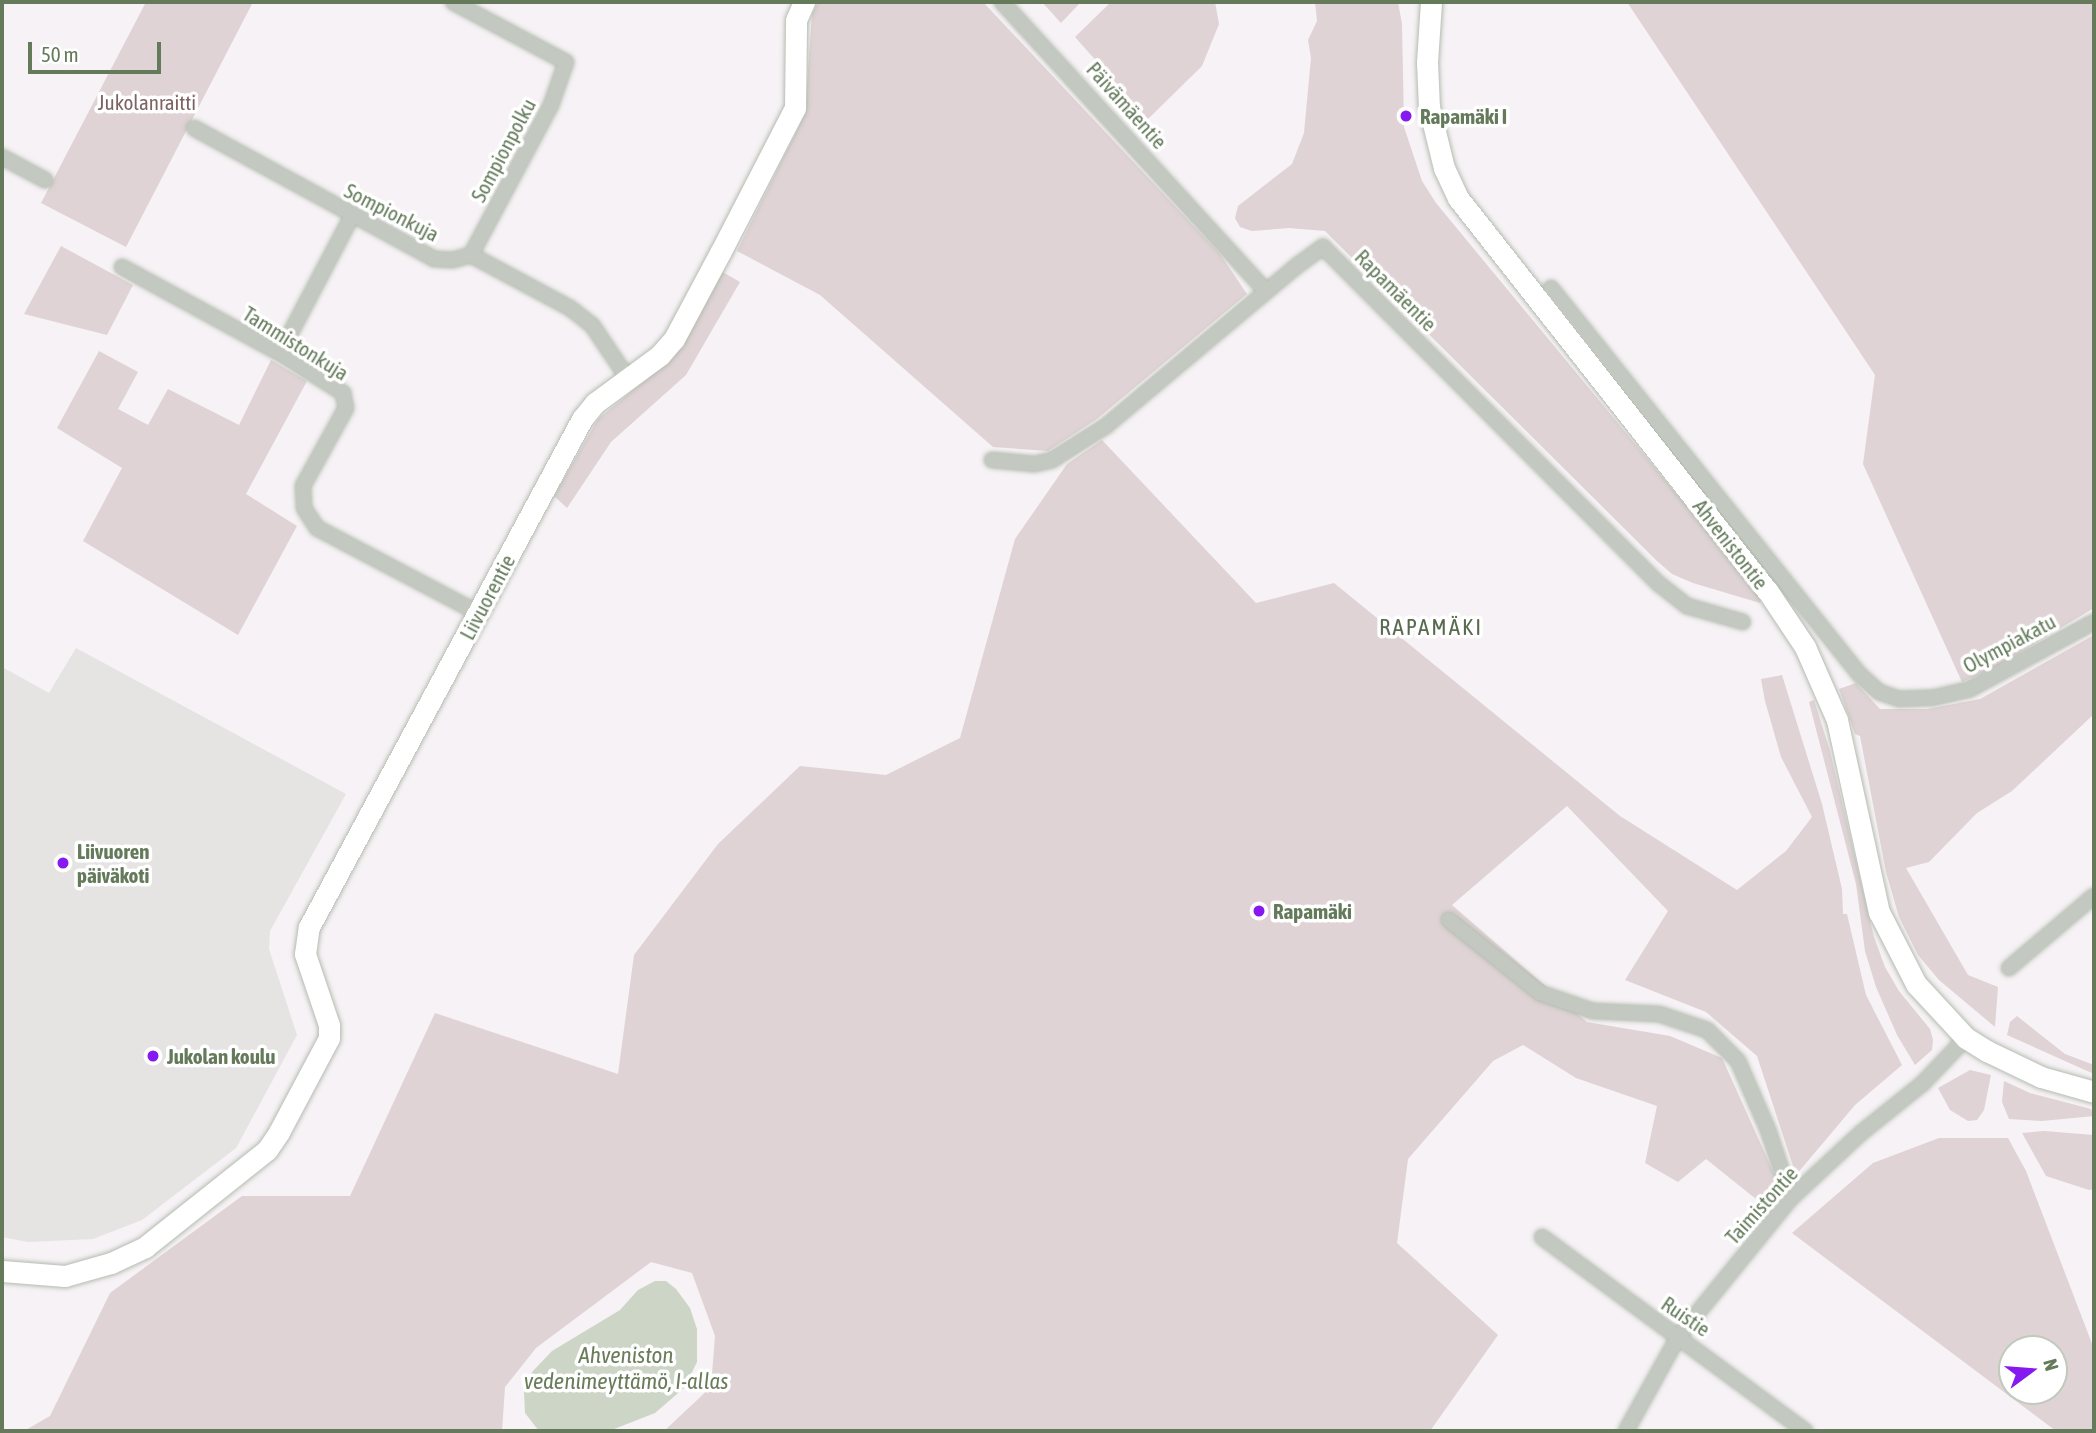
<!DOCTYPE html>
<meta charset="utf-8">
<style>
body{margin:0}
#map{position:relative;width:2096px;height:1433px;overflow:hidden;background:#f6f2f5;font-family:"Asap Condensed",sans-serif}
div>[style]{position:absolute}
.built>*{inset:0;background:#e5e4e3}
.green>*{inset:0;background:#dfd3d5}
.water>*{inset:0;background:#cdd5c6}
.roads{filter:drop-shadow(0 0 2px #b4bcb0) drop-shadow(0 0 2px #b4bcb0)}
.street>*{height:14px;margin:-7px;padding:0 7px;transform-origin:7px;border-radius:7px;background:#c3c9c0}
.secondary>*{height:21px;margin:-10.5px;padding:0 10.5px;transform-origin:10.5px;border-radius:10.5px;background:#fff}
.dots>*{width:19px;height:19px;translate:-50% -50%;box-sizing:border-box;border:4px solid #fff;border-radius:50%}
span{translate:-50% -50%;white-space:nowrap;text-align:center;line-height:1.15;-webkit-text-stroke:7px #fff;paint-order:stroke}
.park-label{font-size:21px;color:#7d6462}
.street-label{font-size:21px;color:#647a5b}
.poi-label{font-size:21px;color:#647a5b;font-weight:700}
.left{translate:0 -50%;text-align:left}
.neighbourhood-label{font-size:23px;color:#596a51;letter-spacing:2px}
.water-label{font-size:23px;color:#6a7c5a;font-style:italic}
.frame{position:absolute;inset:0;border:4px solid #647a5b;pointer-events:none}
.north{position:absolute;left:1998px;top:1335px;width:70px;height:70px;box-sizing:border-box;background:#fff;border:2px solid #c1cabd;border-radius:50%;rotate:74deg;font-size:19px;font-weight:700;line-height:28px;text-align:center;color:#647a5b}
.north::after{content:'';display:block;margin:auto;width:24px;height:32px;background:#8519f0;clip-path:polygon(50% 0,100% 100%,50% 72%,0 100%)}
.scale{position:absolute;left:28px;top:42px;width:133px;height:32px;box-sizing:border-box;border:4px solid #647a5b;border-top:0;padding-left:9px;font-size:21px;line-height:24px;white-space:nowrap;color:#647a5b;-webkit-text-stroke:5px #fff;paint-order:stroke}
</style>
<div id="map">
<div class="built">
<div style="clip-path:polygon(76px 648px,346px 794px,270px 931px,269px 949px,297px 1035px,236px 1148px,142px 1220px,93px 1239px,28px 1242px,2px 1237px,2px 667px,49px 693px)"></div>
</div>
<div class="green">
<div style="clip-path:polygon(146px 2px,253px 2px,126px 247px,41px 203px)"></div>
<div style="clip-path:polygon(818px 2px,983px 2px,1220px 254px,1247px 294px,1097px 419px,1048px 451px,993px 447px,820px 295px,737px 251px,805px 114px,812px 14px)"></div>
<div style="clip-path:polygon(1042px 2px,1081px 2px,1061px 23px)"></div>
<div style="clip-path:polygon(1111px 2px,1215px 2px,1219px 24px,1202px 66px,1148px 119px,1075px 37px)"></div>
<div style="clip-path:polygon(1315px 2px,1398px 2px,1402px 24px,1404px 127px,1422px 181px,1436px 203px,1721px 548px,1761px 600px,1760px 603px,1693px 583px,1672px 574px,1657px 561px,1325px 231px,1289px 228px,1252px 231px,1240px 227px,1235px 218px,1238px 206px,1292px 164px,1304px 133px,1311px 58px,1308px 40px,1317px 21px)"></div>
<div style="clip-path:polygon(1627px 2px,2094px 2px,2094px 608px,1994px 668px,1962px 682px,1863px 464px,1875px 375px)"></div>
<div style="clip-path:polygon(61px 246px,133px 285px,107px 335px,24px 314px)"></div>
<div style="clip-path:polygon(721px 271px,740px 282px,686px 375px,611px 442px,567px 508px,554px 496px,598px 419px,670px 360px)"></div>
<div style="clip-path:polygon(99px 351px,138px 372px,118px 409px,148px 425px,168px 389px,239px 425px,271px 360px,307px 381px,246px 494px,297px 526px,238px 635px,83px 541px,122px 468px,57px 428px)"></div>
<div style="clip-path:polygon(1102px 440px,1256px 603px,1334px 583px,1620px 816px,1737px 890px,1786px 851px,1812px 817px,1781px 757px,1765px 701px,1761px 679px,1782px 675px,1822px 804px,1842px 889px,1843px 914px,1847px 914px,1866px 995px,1902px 1065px,1855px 1105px,1796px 1175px,1757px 1056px,1706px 1012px,1625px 980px,1668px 911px,1567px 806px,1452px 905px,1587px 1022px,1670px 1036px,1722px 1058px,1781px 1189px,1766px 1207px,1706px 1159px,1678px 1182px,1645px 1163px,1657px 1106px,1576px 1078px,1523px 1045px,1493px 1061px,1408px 1159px,1397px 1243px,1498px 1335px,1430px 1431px,664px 1431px,711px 1387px,715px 1336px,692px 1273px,651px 1262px,536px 1348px,505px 1387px,502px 1431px,24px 1431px,50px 1416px,110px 1293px,242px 1196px,350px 1196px,435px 1013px,618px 1074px,634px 955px,718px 844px,800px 766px,886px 775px,960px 738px,1015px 539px,1067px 464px)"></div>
<div style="clip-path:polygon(2094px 635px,2094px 714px,2012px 791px,1977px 813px,1929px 862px,1906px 868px,1968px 975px,1998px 987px,1995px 1027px,1939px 980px,1918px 955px,1899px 917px,1886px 872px,1860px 736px,1855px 734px,1839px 689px,1856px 683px,1880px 709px,1927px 709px,1980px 699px)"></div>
<div style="clip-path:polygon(1814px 700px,1830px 751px,1874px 937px,1885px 967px,1899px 991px,1930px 1029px,1933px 1040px,1932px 1050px,1915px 1065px,1897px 1035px,1876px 987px,1865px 951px,1856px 884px,1809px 702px)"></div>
<div style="clip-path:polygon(2017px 1016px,2065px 1054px,2094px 1065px,2094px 1074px,2007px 1035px,2010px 1022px)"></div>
<div style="clip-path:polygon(1970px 1070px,1991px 1075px,1984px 1110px,1977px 1120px,1968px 1121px,1950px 1110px,1938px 1088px)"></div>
<div style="clip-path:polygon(2004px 1081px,2030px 1093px,2091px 1109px,2094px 1116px,2042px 1121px,2009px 1119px,2002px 1102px)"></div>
<div style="clip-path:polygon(2044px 1131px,2094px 1135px,2094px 1189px,2089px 1190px,2046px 1176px,2022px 1133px)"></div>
<div style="clip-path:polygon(evenodd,1939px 1138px,2008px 1138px,2026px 1171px,2094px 1349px,2094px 1431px,2056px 1431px,1792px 1233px,1873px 1163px,1939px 1138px,2012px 1349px,2054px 1349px,2054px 1391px,2012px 1391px,2012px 1349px)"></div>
</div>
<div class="water">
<div style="clip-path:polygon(655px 1281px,666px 1281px,676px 1289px,690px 1308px,697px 1329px,697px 1362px,684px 1388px,655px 1413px,609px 1431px,539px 1431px,525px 1413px,524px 1392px,532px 1372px,552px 1351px,620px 1310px,638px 1290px)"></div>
</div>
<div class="roads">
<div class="street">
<div style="left:453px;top:2px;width:128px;rotate:28deg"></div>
<div style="left:566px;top:62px;width:46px;rotate:109.2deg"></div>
<div style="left:551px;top:105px;width:170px;rotate:118.1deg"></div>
<div style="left:1002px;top:2px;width:391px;rotate:47.6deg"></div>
<div style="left:194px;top:128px;width:273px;rotate:28.6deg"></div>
<div style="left:434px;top:259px;width:19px;rotate:3deg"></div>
<div style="left:453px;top:260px;width:19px;rotate:-16deg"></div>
<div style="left:471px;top:255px;width:112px;rotate:28.2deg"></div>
<div style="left:570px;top:308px;width:28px;rotate:38deg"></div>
<div style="left:592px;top:325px;width:63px;rotate:56.1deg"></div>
<div style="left:2px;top:157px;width:49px;rotate:28.1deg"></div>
<div style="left:122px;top:267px;width:180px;rotate:28.6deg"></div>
<div style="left:280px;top:353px;width:75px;rotate:32.4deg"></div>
<div style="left:343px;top:393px;width:15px;rotate:79deg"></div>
<div style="left:346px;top:408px;width:89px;rotate:118.9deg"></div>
<div style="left:303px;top:486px;width:22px;rotate:87deg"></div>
<div style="left:304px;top:508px;width:24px;rotate:57deg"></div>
<div style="left:317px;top:528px;width:182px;rotate:27.8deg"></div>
<div style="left:1551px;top:288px;width:494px;rotate:51.4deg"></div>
<div style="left:1859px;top:674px;width:27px;rotate:42deg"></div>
<div style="left:1879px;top:692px;width:21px;rotate:19deg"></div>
<div style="left:1899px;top:699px;width:33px;rotate:-2deg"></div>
<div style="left:1932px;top:698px;width:39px;rotate:-13deg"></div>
<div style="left:1970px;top:689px;width:141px;rotate:-28.4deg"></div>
<div style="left:280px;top:353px;width:155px;rotate:-62.3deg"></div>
<div style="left:992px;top:460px;width:43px;rotate:5.3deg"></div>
<div style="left:1035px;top:464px;width:17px;rotate:-13deg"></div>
<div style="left:1052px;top:460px;width:64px;rotate:-32.2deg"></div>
<div style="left:1106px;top:426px;width:251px;rotate:-40deg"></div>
<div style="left:1298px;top:265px;width:31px;rotate:-36deg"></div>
<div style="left:1323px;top:247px;width:476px;rotate:45.1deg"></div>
<div style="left:1659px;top:584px;width:36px;rotate:38deg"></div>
<div style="left:1687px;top:606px;width:58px;rotate:15.9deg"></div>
<div style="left:1449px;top:920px;width:117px;rotate:38.7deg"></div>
<div style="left:1540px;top:993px;width:56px;rotate:18.8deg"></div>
<div style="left:1593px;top:1011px;width:66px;rotate:2.6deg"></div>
<div style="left:1659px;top:1014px;width:51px;rotate:18.4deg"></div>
<div style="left:1707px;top:1030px;width:44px;rotate:45deg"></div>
<div style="left:1738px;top:1061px;width:75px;rotate:66.5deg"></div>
<div style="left:1768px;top:1130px;width:72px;rotate:71.3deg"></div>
<div style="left:2009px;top:968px;width:111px;rotate:-40.3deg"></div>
<div style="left:1542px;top:1237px;width:327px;rotate:36.4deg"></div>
<div style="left:1626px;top:1431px;width:107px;rotate:-61deg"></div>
<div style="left:1678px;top:1337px;width:179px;rotate:-50.9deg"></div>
<div style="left:1791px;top:1198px;width:96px;rotate:-42.9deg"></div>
<div style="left:1861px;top:1133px;width:78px;rotate:-38.8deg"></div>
<div style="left:1922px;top:1084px;width:64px;rotate:-46.3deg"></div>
</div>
<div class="secondary">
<div style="left:1431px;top:2px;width:60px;rotate:93.8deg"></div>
<div style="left:1427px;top:62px;width:45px;rotate:87.5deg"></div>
<div style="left:1429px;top:107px;width:63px;rotate:76.2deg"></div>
<div style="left:1444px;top:168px;width:33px;rotate:65deg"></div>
<div style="left:1458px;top:198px;width:499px;rotate:51.8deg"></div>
<div style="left:1767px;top:590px;width:69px;rotate:56.3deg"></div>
<div style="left:1805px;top:647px;width:80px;rotate:66.3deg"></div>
<div style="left:1837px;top:720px;width:197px;rotate:77.7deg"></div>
<div style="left:1879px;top:912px;width:81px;rotate:62.8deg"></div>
<div style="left:1916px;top:984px;width:74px;rotate:47.2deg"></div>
<div style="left:1966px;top:1038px;width:25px;rotate:32deg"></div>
<div style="left:1987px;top:1051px;width:60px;rotate:25.7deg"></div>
<div style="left:2041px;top:1077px;width:55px;rotate:15.8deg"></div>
<div style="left:2px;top:1271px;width:63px;rotate:4.5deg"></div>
<div style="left:65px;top:1276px;width:48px;rotate:-15.8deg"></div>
<div style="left:111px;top:1263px;width:38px;rotate:-25deg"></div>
<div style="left:145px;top:1247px;width:156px;rotate:-38.5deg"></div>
<div style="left:267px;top:1150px;width:22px;rotate:-56deg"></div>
<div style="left:279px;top:1132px;width:106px;rotate:-62deg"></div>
<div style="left:329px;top:1038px;width:13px;rotate:-90deg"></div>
<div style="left:329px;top:1025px;width:75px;rotate:-108.7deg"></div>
<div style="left:305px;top:954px;width:27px;rotate:-82deg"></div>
<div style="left:309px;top:927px;width:577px;rotate:-61.75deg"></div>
<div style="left:582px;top:419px;width:21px;rotate:-51deg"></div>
<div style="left:595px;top:403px;width:81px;rotate:-36.4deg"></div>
<div style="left:660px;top:355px;width:21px;rotate:-49deg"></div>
<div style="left:674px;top:339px;width:98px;rotate:-61.9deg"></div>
<div style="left:720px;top:253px;width:163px;rotate:-62.7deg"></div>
<div style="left:795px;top:108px;width:88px;rotate:-89.3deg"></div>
<div style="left:796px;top:20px;width:20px;rotate:-66deg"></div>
</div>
</div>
<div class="dots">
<div style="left:1406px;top:116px;background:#8519f0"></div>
<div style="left:63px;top:863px;background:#8519f0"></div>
<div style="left:1259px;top:911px;background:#8519f0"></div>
<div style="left:153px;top:1056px;background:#8519f0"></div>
</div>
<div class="park-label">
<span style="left:147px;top:102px">Jukolanraitti</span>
</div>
<div class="street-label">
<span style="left:1127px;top:105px;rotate:48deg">Päivämäentie</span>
<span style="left:503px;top:150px;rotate:-62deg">Sompionpolku</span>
<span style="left:392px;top:212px;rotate:27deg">Sompionkuja</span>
<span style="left:1396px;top:290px;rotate:45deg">Rapamäentie</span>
<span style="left:296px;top:343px;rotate:32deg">Tammistonkuja</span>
<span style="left:1731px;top:544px;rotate:52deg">Ahvenistontie</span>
<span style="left:487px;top:597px;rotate:-62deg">Liivuorentie</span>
<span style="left:2009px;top:643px;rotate:-28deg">Olympiakatu</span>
<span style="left:1761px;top:1205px;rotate:-48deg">Taimistontie</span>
<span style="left:1686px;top:1316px;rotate:34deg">Ruistie</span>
</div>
<div class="poi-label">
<span class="left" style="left:1420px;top:116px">Rapamäki I</span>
<span class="left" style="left:77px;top:863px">Liivuoren<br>päiväkoti</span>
<span class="left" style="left:1273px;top:911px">Rapamäki</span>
<span class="left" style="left:167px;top:1056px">Jukolan koulu</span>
</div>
<div class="neighbourhood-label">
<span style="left:1431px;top:627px">RAPAMÄKI</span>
</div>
<div class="water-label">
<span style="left:626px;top:1368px">Ahveniston<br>vedenimeyttämö, I-allas</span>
</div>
<div class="frame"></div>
<div class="north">N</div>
<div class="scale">50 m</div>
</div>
